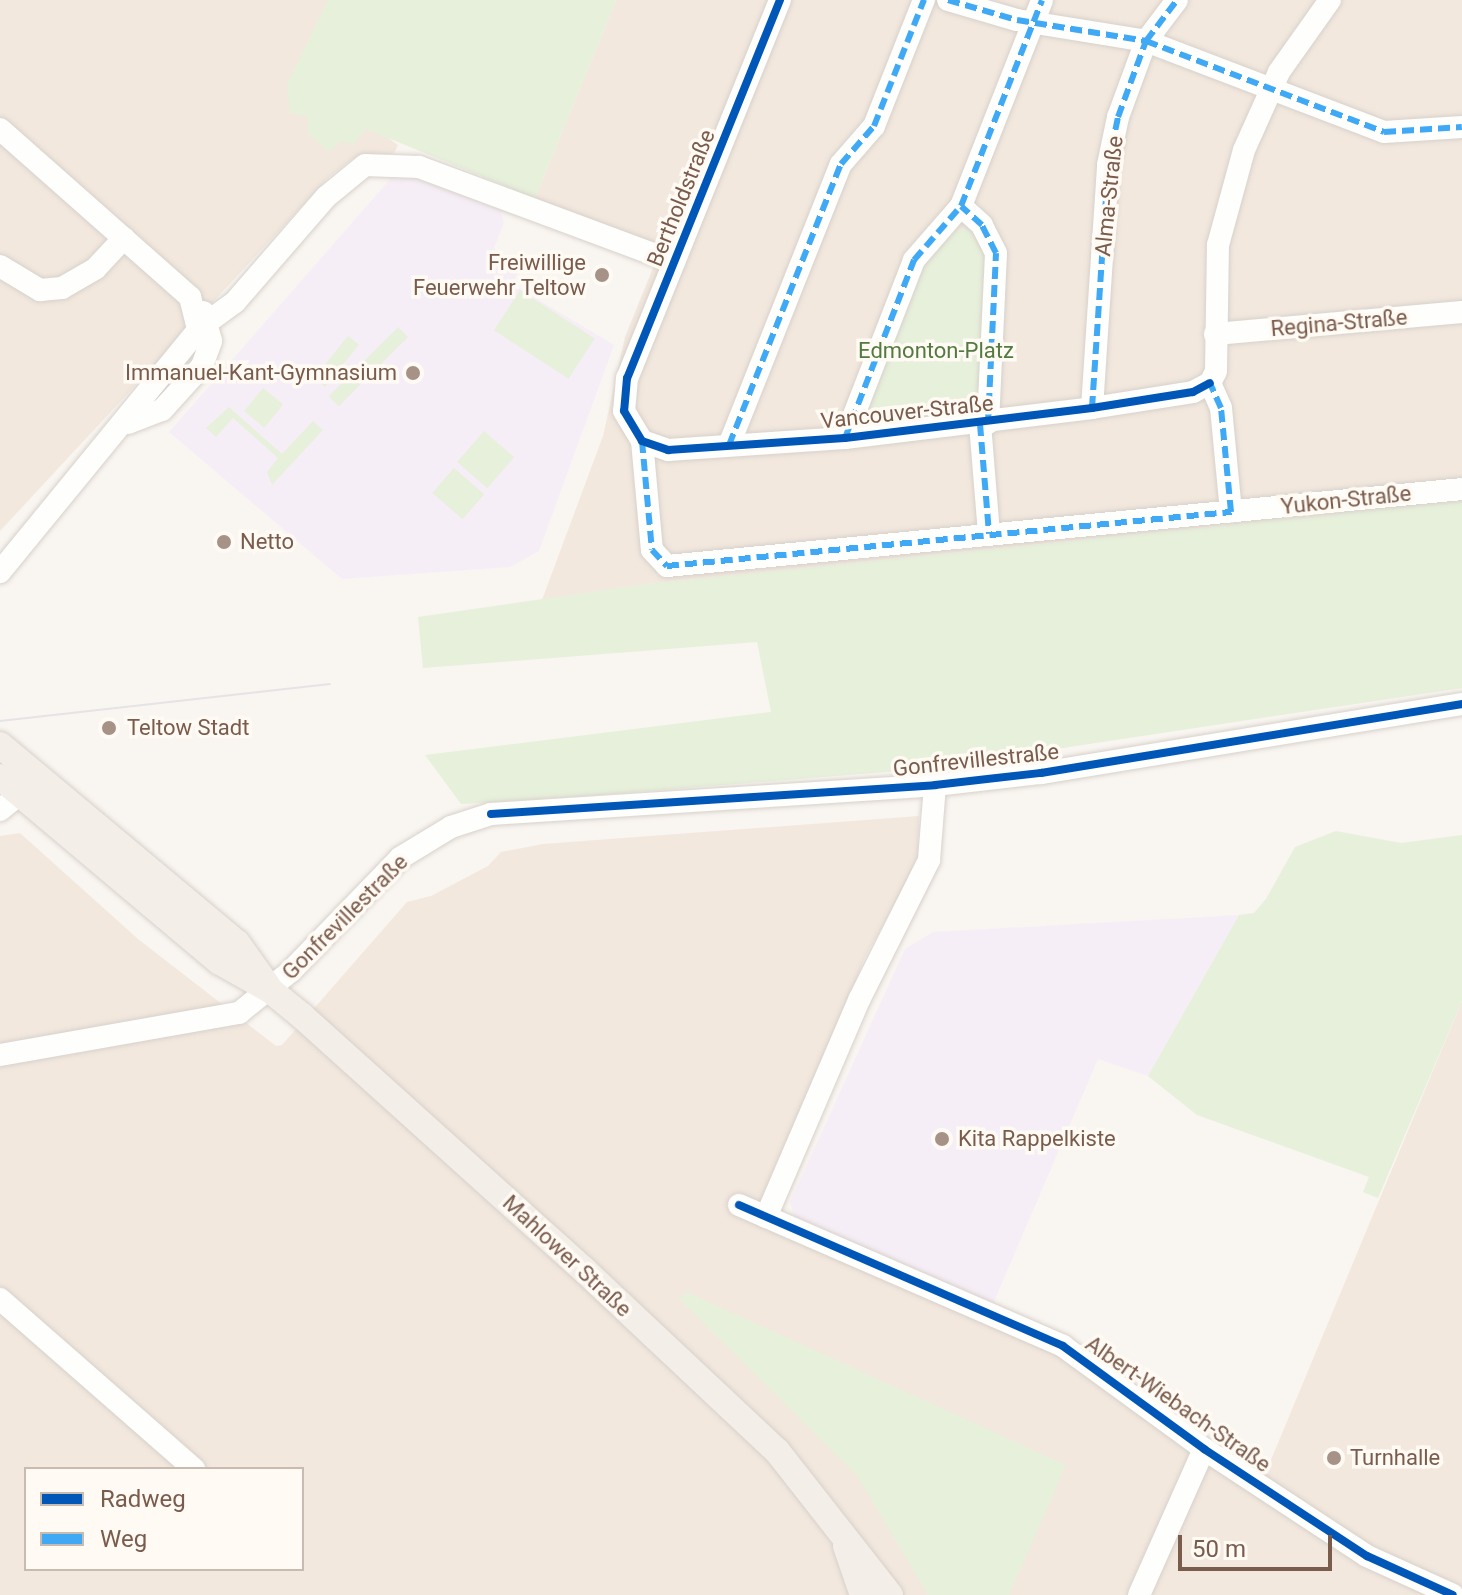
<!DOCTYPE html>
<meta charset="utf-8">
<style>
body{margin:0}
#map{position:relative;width:1462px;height:1595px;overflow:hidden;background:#f9f5f0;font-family:Roboto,sans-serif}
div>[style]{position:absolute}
.residential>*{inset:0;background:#f2e8de}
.education>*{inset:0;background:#f6eef6}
.green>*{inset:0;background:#e7f0db;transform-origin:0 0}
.roads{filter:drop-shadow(0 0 2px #d7d1cb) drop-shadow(0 0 2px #d7d1cb)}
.minor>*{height:22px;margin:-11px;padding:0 11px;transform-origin:11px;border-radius:11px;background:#fefefd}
.major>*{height:26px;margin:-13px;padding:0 13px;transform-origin:13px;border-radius:13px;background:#f3eee8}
.tram>*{height:2px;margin:-1px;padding:0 1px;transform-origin:1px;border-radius:1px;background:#e6e3e7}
.quiet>*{height:6px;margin-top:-3px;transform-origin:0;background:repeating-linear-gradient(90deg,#3fa9f5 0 12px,transparent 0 18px)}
.cycleway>*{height:8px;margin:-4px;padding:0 4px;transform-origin:4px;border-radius:4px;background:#0057b8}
.dots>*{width:22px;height:22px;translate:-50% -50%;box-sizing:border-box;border:4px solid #fffaf3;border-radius:50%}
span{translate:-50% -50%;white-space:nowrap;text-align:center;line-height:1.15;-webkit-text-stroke:7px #fffaf3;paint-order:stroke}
.street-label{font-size:22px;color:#7a5c4d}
.poi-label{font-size:22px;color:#7a5c4d}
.right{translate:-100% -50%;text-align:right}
.left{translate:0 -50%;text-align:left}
.park-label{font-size:22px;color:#537a41}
.legend{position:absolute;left:24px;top:1467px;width:280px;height:104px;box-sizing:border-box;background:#fffaf3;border:2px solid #cabbb1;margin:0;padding:10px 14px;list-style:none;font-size:24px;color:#7a5c4d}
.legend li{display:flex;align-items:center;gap:16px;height:40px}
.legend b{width:40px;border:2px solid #cabbb1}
.scale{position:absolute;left:1178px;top:1535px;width:154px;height:36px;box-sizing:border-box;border:4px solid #7a5c4d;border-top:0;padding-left:10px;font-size:24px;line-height:28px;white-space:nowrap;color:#7a5c4d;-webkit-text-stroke:6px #fffaf3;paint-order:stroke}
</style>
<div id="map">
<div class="residential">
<div style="clip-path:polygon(0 0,426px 0,381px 133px,398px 145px,394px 153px,352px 159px,329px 177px,0 531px)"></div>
<div style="clip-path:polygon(616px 0,1462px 0,1462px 501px,648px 584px,542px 600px,603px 436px,625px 337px,661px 248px,535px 198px)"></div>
<div style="clip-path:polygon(evenodd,919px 816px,918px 863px,865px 957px,766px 1217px,1063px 1346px,1261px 1484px,1462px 1001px,1462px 1595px,0 1595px,0 836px,20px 833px,138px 939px,276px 1046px,282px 1045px,407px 902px,431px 896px,488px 866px,501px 852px,543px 844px,919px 816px,26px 1469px,302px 1469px,302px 1569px,26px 1569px,26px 1469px)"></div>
</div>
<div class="education">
<div style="clip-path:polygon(405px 174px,500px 209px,504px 223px,494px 248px,519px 270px,512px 284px,614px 345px,539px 551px,510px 567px,342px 579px,169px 432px,392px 177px)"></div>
<div style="clip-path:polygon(1239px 915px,1148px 1076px,1098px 1059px,993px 1304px,795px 1218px,790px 1202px,905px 949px,933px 932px)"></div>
</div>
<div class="green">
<div style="clip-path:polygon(328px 0,616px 0,535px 198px,366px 129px,353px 145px,341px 141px,329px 152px,308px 134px,308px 117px,290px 113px,287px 84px)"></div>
<div style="clip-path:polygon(964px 228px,978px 234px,988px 263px,981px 395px,873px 411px,868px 405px,922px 262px,951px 231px)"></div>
<div style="left:520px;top:290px;width:89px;height:48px;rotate:33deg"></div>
<div style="left:398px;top:327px;width:14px;height:98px;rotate:45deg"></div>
<div style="left:348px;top:336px;width:14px;height:54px;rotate:39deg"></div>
<div style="left:263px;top:388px;width:26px;height:30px;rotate:39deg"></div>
<div style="clip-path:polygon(229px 407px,282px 454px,313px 421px,323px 430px,272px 485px,267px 472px,278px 458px,233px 418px,216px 437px,206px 428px)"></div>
<div style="left:484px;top:431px;width:40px;height:41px;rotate:41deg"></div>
<div style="left:454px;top:468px;width:40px;height:33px;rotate:41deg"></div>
<div style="clip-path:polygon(1462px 501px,1462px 688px,923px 769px,573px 797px,461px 804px,425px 755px,771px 712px,757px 642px,423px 668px,418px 617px,647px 584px)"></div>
<div style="clip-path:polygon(1336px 831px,1401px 843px,1462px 835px,1462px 1001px,1378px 1198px,1363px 1192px,1369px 1177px,1197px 1115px,1148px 1076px,1239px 915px,1254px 913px,1266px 899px,1295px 847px)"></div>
<div style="clip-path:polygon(687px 1292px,1066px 1465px,1009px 1595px,928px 1595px,858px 1477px,679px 1299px)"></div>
</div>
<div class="roads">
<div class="minor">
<div style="left:780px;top:0;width:408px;rotate:112deg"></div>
<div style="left:627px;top:378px;width:33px;rotate:95deg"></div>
<div style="left:624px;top:411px;width:35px;rotate:59deg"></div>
<div style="left:642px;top:441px;width:28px;rotate:19deg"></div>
<div style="left:668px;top:450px;width:177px;rotate:-3.9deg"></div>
<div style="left:845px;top:438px;width:249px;rotate:-6.9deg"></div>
<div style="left:1092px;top:408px;width:102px;rotate:-9deg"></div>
<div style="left:1193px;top:392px;width:19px;rotate:-28deg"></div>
<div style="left:948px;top:0;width:72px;rotate:16.2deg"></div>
<div style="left:1017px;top:20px;width:131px;rotate:9.2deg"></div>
<div style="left:1146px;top:41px;width:255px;rotate:20.9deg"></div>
<div style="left:1384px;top:132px;width:78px;rotate:-3.7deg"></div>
<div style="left:0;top:129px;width:254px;rotate:41.5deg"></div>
<div style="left:190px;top:297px;width:34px;rotate:76deg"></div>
<div style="left:198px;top:330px;width:313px;rotate:129.3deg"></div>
<div style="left:0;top:266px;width:47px;rotate:31deg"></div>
<div style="left:40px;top:290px;width:22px;rotate:-5deg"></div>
<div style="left:62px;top:288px;width:39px;rotate:-30deg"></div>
<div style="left:96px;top:268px;width:41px;rotate:-47deg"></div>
<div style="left:209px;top:321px;width:32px;rotate:-36deg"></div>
<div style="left:235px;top:302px;width:139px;rotate:-49.1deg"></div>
<div style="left:326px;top:197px;width:50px;rotate:-39.4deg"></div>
<div style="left:365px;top:165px;width:54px;rotate:2.1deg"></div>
<div style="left:419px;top:167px;width:272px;rotate:20.4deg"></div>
<div style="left:1215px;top:334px;width:248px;rotate:-5.1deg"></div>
<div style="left:1210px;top:383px;width:13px;rotate:-63deg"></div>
<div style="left:1216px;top:371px;width:126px;rotate:-89.1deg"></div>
<div style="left:1218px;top:245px;width:98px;rotate:-74.7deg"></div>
<div style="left:1244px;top:150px;width:85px;rotate:-65.8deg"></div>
<div style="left:1279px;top:72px;width:88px;rotate:-54.7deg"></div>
<div style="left:1210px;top:383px;width:27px;rotate:66deg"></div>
<div style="left:1221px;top:408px;width:104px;rotate:84.5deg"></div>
<div style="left:1092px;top:408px;width:244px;rotate:-86.2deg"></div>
<div style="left:1108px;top:165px;width:49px;rotate:-78.2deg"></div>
<div style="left:1118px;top:117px;width:81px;rotate:-69.8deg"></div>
<div style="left:1146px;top:41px;width:51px;rotate:-52.9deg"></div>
<div style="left:128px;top:423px;width:36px;rotate:-21deg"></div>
<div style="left:162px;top:410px;width:59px;rotate:-47.7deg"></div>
<div style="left:202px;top:366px;width:27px;rotate:-70deg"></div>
<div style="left:211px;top:341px;width:30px;rotate:-105deg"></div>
<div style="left:988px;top:423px;width:170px;rotate:-87.3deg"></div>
<div style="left:996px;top:253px;width:31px;rotate:-117deg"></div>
<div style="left:982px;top:225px;width:28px;rotate:-138deg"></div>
<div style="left:961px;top:206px;width:221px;rotate:-68.5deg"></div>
<div style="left:980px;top:424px;width:110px;rotate:85.3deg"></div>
<div style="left:845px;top:438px;width:191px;rotate:-68.8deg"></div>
<div style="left:914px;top:260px;width:72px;rotate:-49deg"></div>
<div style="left:642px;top:441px;width:109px;rotate:84.8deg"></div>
<div style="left:652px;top:550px;width:22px;rotate:47deg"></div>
<div style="left:667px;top:566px;width:799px;rotate:-5.53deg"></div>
<div style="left:729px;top:445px;width:302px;rotate:-68.3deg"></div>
<div style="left:841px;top:164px;width:50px;rotate:-49deg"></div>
<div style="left:874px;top:126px;width:136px;rotate:-68.4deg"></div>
<div style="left:0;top:810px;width:26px;rotate:-39deg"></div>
<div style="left:0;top:1055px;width:243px;rotate:-10deg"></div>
<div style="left:239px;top:1013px;width:67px;rotate:-38.9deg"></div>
<div style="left:291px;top:971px;width:157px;rotate:-46deg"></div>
<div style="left:400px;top:858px;width:60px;rotate:-31.3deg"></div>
<div style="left:451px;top:827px;width:42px;rotate:-18deg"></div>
<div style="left:491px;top:814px;width:445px;rotate:-3.7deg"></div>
<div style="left:935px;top:785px;width:107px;rotate:-6.5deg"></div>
<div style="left:1041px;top:773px;width:427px;rotate:-9.3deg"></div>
<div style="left:739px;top:1205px;width:353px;rotate:23.5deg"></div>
<div style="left:1063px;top:1346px;width:175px;rotate:36.1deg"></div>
<div style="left:1204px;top:1449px;width:195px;rotate:33.3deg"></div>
<div style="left:1367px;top:1556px;width:94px;rotate:24.4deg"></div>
<div style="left:766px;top:1217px;width:236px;rotate:-66.8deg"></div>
<div style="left:859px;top:1000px;width:157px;rotate:-63.4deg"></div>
<div style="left:929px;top:860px;width:75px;rotate:-85.4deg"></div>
<div style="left:0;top:1299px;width:258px;rotate:41.2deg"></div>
<div style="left:1139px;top:1595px;width:160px;rotate:-66deg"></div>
</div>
<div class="major">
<div style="left:0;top:745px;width:309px;rotate:39.9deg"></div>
<div style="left:237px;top:943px;width:52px;rotate:54.5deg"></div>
<div style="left:0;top:777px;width:287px;rotate:40.1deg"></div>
<div style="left:220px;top:962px;width:57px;rotate:29.2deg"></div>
<div style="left:270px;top:990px;width:41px;rotate:39.1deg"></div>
<div style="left:302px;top:1016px;width:380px;rotate:42deg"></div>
<div style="left:584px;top:1270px;width:265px;rotate:43.2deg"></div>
<div style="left:777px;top:1451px;width:183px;rotate:51.9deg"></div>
<div style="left:846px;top:1546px;width:52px;rotate:70.9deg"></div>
</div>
</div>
<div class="tram">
<div style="left:0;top:721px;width:332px;rotate:-6.4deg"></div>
</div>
<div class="quiet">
<div style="left:948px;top:0;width:72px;rotate:16.2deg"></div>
<div style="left:1017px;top:20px;width:131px;rotate:9.2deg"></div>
<div style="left:1146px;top:41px;width:255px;rotate:20.9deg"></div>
<div style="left:1384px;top:132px;width:78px;rotate:-3.7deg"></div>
<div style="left:1092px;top:408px;width:244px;rotate:-86.2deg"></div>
<div style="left:1108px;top:165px;width:49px;rotate:-78.2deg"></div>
<div style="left:1118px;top:117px;width:81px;rotate:-69.8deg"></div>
<div style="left:1146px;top:41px;width:51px;rotate:-52.9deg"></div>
<div style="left:988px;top:423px;width:170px;rotate:-87.3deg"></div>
<div style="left:996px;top:253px;width:31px;rotate:-117deg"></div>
<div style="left:982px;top:225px;width:28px;rotate:-138deg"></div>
<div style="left:961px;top:206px;width:221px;rotate:-68.5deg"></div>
<div style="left:980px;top:424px;width:110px;rotate:85.3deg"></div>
<div style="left:845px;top:438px;width:191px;rotate:-68.8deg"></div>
<div style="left:914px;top:260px;width:72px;rotate:-49deg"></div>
<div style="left:642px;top:441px;width:109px;rotate:84.8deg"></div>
<div style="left:652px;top:550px;width:22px;rotate:47deg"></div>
<div style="left:667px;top:566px;width:567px;rotate:-5.47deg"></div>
<div style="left:1231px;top:512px;width:104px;rotate:-95.5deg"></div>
<div style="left:1221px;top:408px;width:27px;rotate:-114deg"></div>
<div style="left:729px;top:445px;width:302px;rotate:-68.3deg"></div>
<div style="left:841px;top:164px;width:50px;rotate:-49deg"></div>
<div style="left:874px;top:126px;width:136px;rotate:-68.4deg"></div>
</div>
<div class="cycleway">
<div style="left:780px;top:0;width:408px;rotate:112deg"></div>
<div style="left:627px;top:378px;width:33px;rotate:95deg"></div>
<div style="left:624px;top:411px;width:35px;rotate:59deg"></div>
<div style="left:642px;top:441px;width:28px;rotate:19deg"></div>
<div style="left:668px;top:450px;width:177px;rotate:-3.9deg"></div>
<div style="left:845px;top:438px;width:249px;rotate:-6.9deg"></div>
<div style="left:1092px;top:408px;width:102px;rotate:-9deg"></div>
<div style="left:1193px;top:392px;width:19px;rotate:-28deg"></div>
<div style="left:491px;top:814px;width:445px;rotate:-3.7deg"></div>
<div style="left:935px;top:785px;width:107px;rotate:-6.5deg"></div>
<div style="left:1041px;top:773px;width:427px;rotate:-9.3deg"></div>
<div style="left:739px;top:1205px;width:353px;rotate:23.5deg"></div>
<div style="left:1063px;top:1346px;width:175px;rotate:36.1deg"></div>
<div style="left:1204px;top:1449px;width:195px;rotate:33.3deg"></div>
<div style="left:1367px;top:1556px;width:94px;rotate:24.4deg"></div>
</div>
<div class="dots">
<div style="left:602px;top:275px;background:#a69286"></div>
<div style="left:413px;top:373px;background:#a69286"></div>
<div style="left:224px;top:542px;background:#a69286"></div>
<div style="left:109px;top:728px;background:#a69286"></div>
<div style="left:942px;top:1139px;background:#a69286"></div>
<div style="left:1334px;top:1458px;background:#a69286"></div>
</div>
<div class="street-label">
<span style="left:1109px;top:196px;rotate:-84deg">Alma-Straße</span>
<span style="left:681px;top:198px;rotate:-68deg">Bertholdstraße</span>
<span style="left:1339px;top:323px;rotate:-5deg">Regina-Straße</span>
<span style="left:907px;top:412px;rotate:-6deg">Vancouver-Straße</span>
<span style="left:1346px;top:500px;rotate:-6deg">Yukon-Straße</span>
<span style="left:976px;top:760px;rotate:-6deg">Gonfrevillestraße</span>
<span style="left:345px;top:917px;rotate:-45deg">Gonfrevillestraße</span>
<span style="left:567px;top:1256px;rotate:43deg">Mahlower Straße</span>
<span style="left:1178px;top:1404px;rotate:35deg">Albert-Wiebach-Straße</span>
</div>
<div class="poi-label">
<span class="right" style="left:586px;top:275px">Freiwillige<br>Feuerwehr Teltow</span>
<span class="right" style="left:397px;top:373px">Immanuel-Kant-Gymnasium</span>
<span class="left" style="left:240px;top:542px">Netto</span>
<span class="left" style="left:127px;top:728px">Teltow Stadt</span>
<span class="left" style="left:958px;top:1139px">Kita Rappelkiste</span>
<span class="left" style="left:1350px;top:1458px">Turnhalle</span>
</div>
<div class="park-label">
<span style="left:936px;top:351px">Edmonton-Platz</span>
</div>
<ul class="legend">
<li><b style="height:10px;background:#0057b8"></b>Radweg</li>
<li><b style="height:10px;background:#3fa9f5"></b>Weg</li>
</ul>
<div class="scale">50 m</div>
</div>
